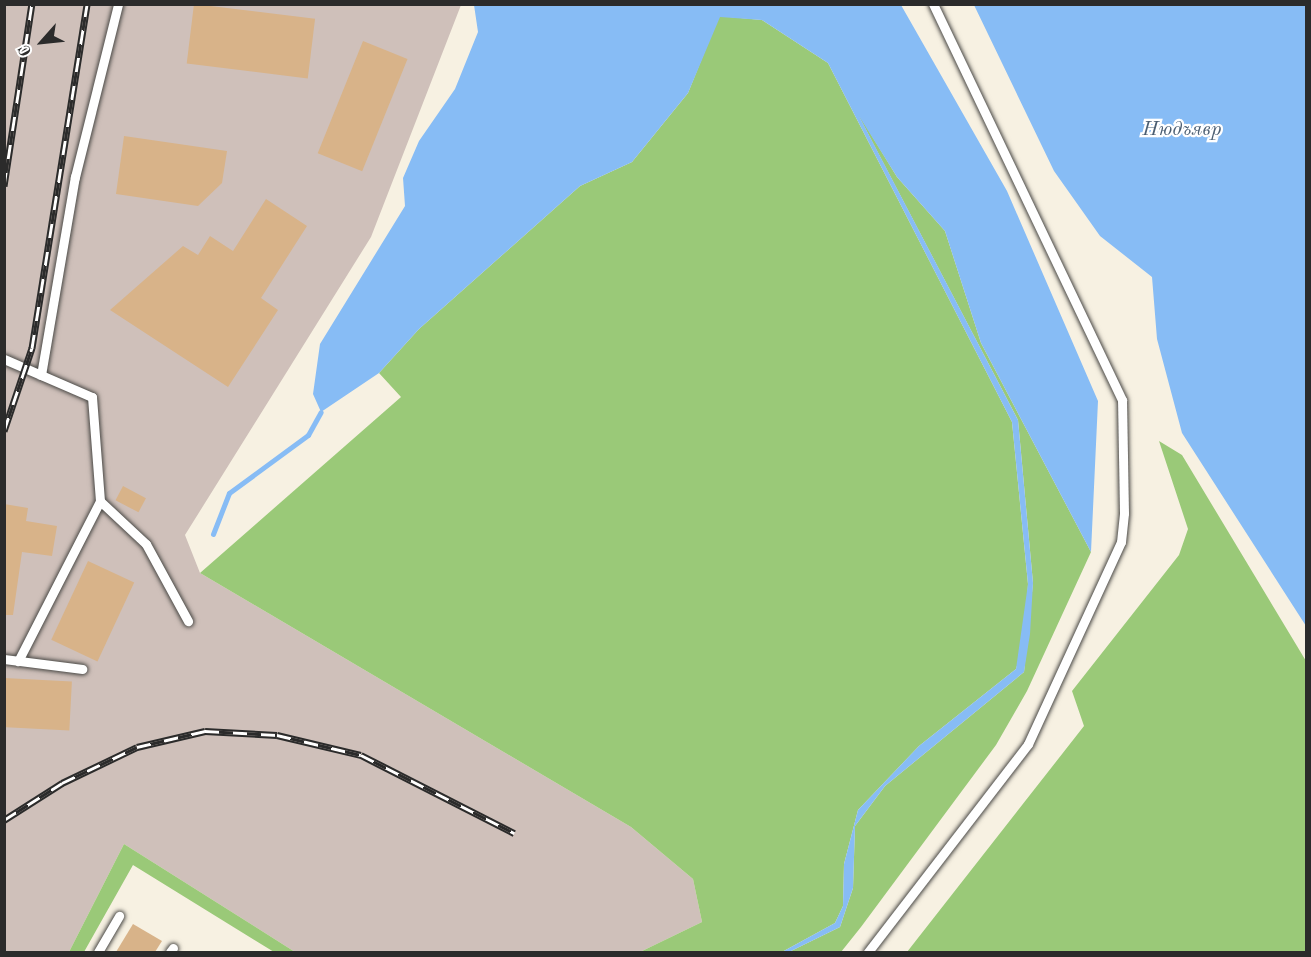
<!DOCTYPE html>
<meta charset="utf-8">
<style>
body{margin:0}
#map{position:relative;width:1311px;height:957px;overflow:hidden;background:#f7f1e2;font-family:"Old Standard TT",serif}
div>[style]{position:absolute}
.industrial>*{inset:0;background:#cfc0ba}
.green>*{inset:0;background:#9ac978}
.water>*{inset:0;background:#87bcf5}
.stream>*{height:5px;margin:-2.5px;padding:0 2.5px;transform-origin:2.5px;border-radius:2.5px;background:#87bcf5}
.building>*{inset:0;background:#d8b389;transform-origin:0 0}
.roads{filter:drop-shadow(0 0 2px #4a4946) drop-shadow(0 0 2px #4a4946)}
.service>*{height:9px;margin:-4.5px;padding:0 4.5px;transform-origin:4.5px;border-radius:4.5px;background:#fff}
.rail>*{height:7px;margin-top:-3.5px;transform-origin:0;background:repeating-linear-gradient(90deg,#fff 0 14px,#2b2b2b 0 28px);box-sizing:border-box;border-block:2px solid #2b2b2b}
span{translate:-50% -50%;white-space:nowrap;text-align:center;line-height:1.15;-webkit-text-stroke:4.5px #fff;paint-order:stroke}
.water-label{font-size:20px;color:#4b5e72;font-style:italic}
.frame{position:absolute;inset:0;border:6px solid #2b2b2b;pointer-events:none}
.north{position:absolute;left:12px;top:12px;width:60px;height:60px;-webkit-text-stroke:4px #fff;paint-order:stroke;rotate:243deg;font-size:16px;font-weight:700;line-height:24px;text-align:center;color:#2b2b2b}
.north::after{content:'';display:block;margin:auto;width:21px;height:27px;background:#2b2b2b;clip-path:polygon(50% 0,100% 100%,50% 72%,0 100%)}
</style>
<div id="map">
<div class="industrial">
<div style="clip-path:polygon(5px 5px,461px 5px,371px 237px,185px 535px,200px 573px,631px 827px,693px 879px,702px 922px,640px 952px,295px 952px,124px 844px,69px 952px,5px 952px)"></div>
</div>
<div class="green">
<div style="clip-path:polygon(719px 16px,762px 20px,828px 63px,1012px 422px,1028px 584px,1025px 638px,1016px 669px,919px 746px,858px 810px,844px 864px,843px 906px,835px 923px,782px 952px,640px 952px,702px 922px,693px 879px,631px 827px,200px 573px,401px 397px,379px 373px,419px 329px,580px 186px,632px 162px,688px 93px)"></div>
<div style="clip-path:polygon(853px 105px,897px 177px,945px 231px,981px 343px,1091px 552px,1027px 691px,996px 745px,861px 927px,841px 952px,789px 952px,840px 927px,853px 888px,855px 826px,885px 786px,1024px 672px,1033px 583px,1018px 420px)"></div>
<div style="clip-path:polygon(1159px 441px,1182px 455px,1306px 661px,1306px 952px,907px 952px,1084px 726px,1072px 691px,1179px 555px,1188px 529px)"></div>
<div style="clip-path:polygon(124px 844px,295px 952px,274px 952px,133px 865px,84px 952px,69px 952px)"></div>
</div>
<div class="water">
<div style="clip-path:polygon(474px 5px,901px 5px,1007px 191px,1098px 401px,1091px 552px,981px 343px,945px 231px,897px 177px,859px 116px,1018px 420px,1033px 583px,1030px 634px,1024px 672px,885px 786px,855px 826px,853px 888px,840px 927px,789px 952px,782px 952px,835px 923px,843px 906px,844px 864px,858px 810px,919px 746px,1016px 669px,1028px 584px,1012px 422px,828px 63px,762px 20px,720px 17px,688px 93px,632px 162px,580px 186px,419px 329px,379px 373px,321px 412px,313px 394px,320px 344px,405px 206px,403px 178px,419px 141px,455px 89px,478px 32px)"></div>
<div style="clip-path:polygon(974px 5px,1306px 5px,1306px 626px,1182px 433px,1157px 339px,1152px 277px,1100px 236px,1054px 171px)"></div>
</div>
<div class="stream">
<div style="left:213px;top:534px;width:44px;rotate:-68.7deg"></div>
<div style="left:229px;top:493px;width:98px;rotate:-36.3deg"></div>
<div style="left:308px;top:435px;width:26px;rotate:-61deg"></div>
</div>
<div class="building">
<div style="left:194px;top:4px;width:122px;height:60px;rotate:7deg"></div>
<div style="left:363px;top:41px;width:48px;height:121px;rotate:22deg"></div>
<div style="clip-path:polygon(124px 136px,227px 151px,222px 183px,198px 206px,116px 194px)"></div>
<div style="clip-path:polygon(266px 199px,307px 226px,261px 298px,278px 310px,228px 387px,110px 310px,183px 246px,198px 255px,210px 236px,233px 251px)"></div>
<div style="left:123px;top:486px;width:26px;height:16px;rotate:28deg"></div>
<div style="clip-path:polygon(4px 504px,28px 508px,26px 521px,57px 526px,52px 556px,22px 552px,13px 615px,4px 615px)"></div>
<div style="left:88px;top:561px;width:51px;height:87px;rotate:25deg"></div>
<div style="left:4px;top:678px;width:68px;height:49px;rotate:3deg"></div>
<div style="clip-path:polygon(133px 924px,162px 941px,155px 952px,116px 952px)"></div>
</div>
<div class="roads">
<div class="service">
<div style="left:4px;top:359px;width:96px;rotate:23.4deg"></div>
<div style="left:92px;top:397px;width:104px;rotate:85.6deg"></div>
<div style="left:100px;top:501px;width:180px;rotate:117.1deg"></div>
<div style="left:41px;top:375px;width:201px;rotate:-80.3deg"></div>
<div style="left:75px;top:177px;width:178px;rotate:-76deg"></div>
<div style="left:100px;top:501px;width:63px;rotate:43.1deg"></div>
<div style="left:146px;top:544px;width:88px;rotate:61.4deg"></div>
<div style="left:4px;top:659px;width:79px;rotate:7.3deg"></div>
<div style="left:98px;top:952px;width:42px;rotate:-59.7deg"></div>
<div style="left:170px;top:952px;width:5px;rotate:-53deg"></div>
<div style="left:868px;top:952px;width:262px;rotate:-52.4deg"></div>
<div style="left:1028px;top:744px;width:222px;rotate:-65.3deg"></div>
<div style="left:1121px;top:542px;width:29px;rotate:-84deg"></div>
<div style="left:1124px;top:513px;width:113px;rotate:-91deg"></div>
<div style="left:1122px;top:400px;width:439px;rotate:-115.5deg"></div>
</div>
</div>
<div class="rail">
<div style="left:4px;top:186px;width:184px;rotate:-81.3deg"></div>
<div style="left:4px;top:431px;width:88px;rotate:-71.4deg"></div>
<div style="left:32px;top:348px;width:348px;rotate:-80.9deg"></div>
<div style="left:4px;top:820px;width:69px;rotate:-32.5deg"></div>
<div style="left:62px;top:783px;width:83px;rotate:-25.6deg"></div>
<div style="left:137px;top:747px;width:70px;rotate:-13.2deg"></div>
<div style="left:205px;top:731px;width:72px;rotate:3.2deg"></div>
<div style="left:277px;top:735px;width:86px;rotate:13.4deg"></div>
<div style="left:361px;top:755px;width:172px;rotate:27deg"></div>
</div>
<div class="water-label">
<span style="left:1182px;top:130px">Нюдъявр</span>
</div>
<div class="frame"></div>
<div class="north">С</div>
</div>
